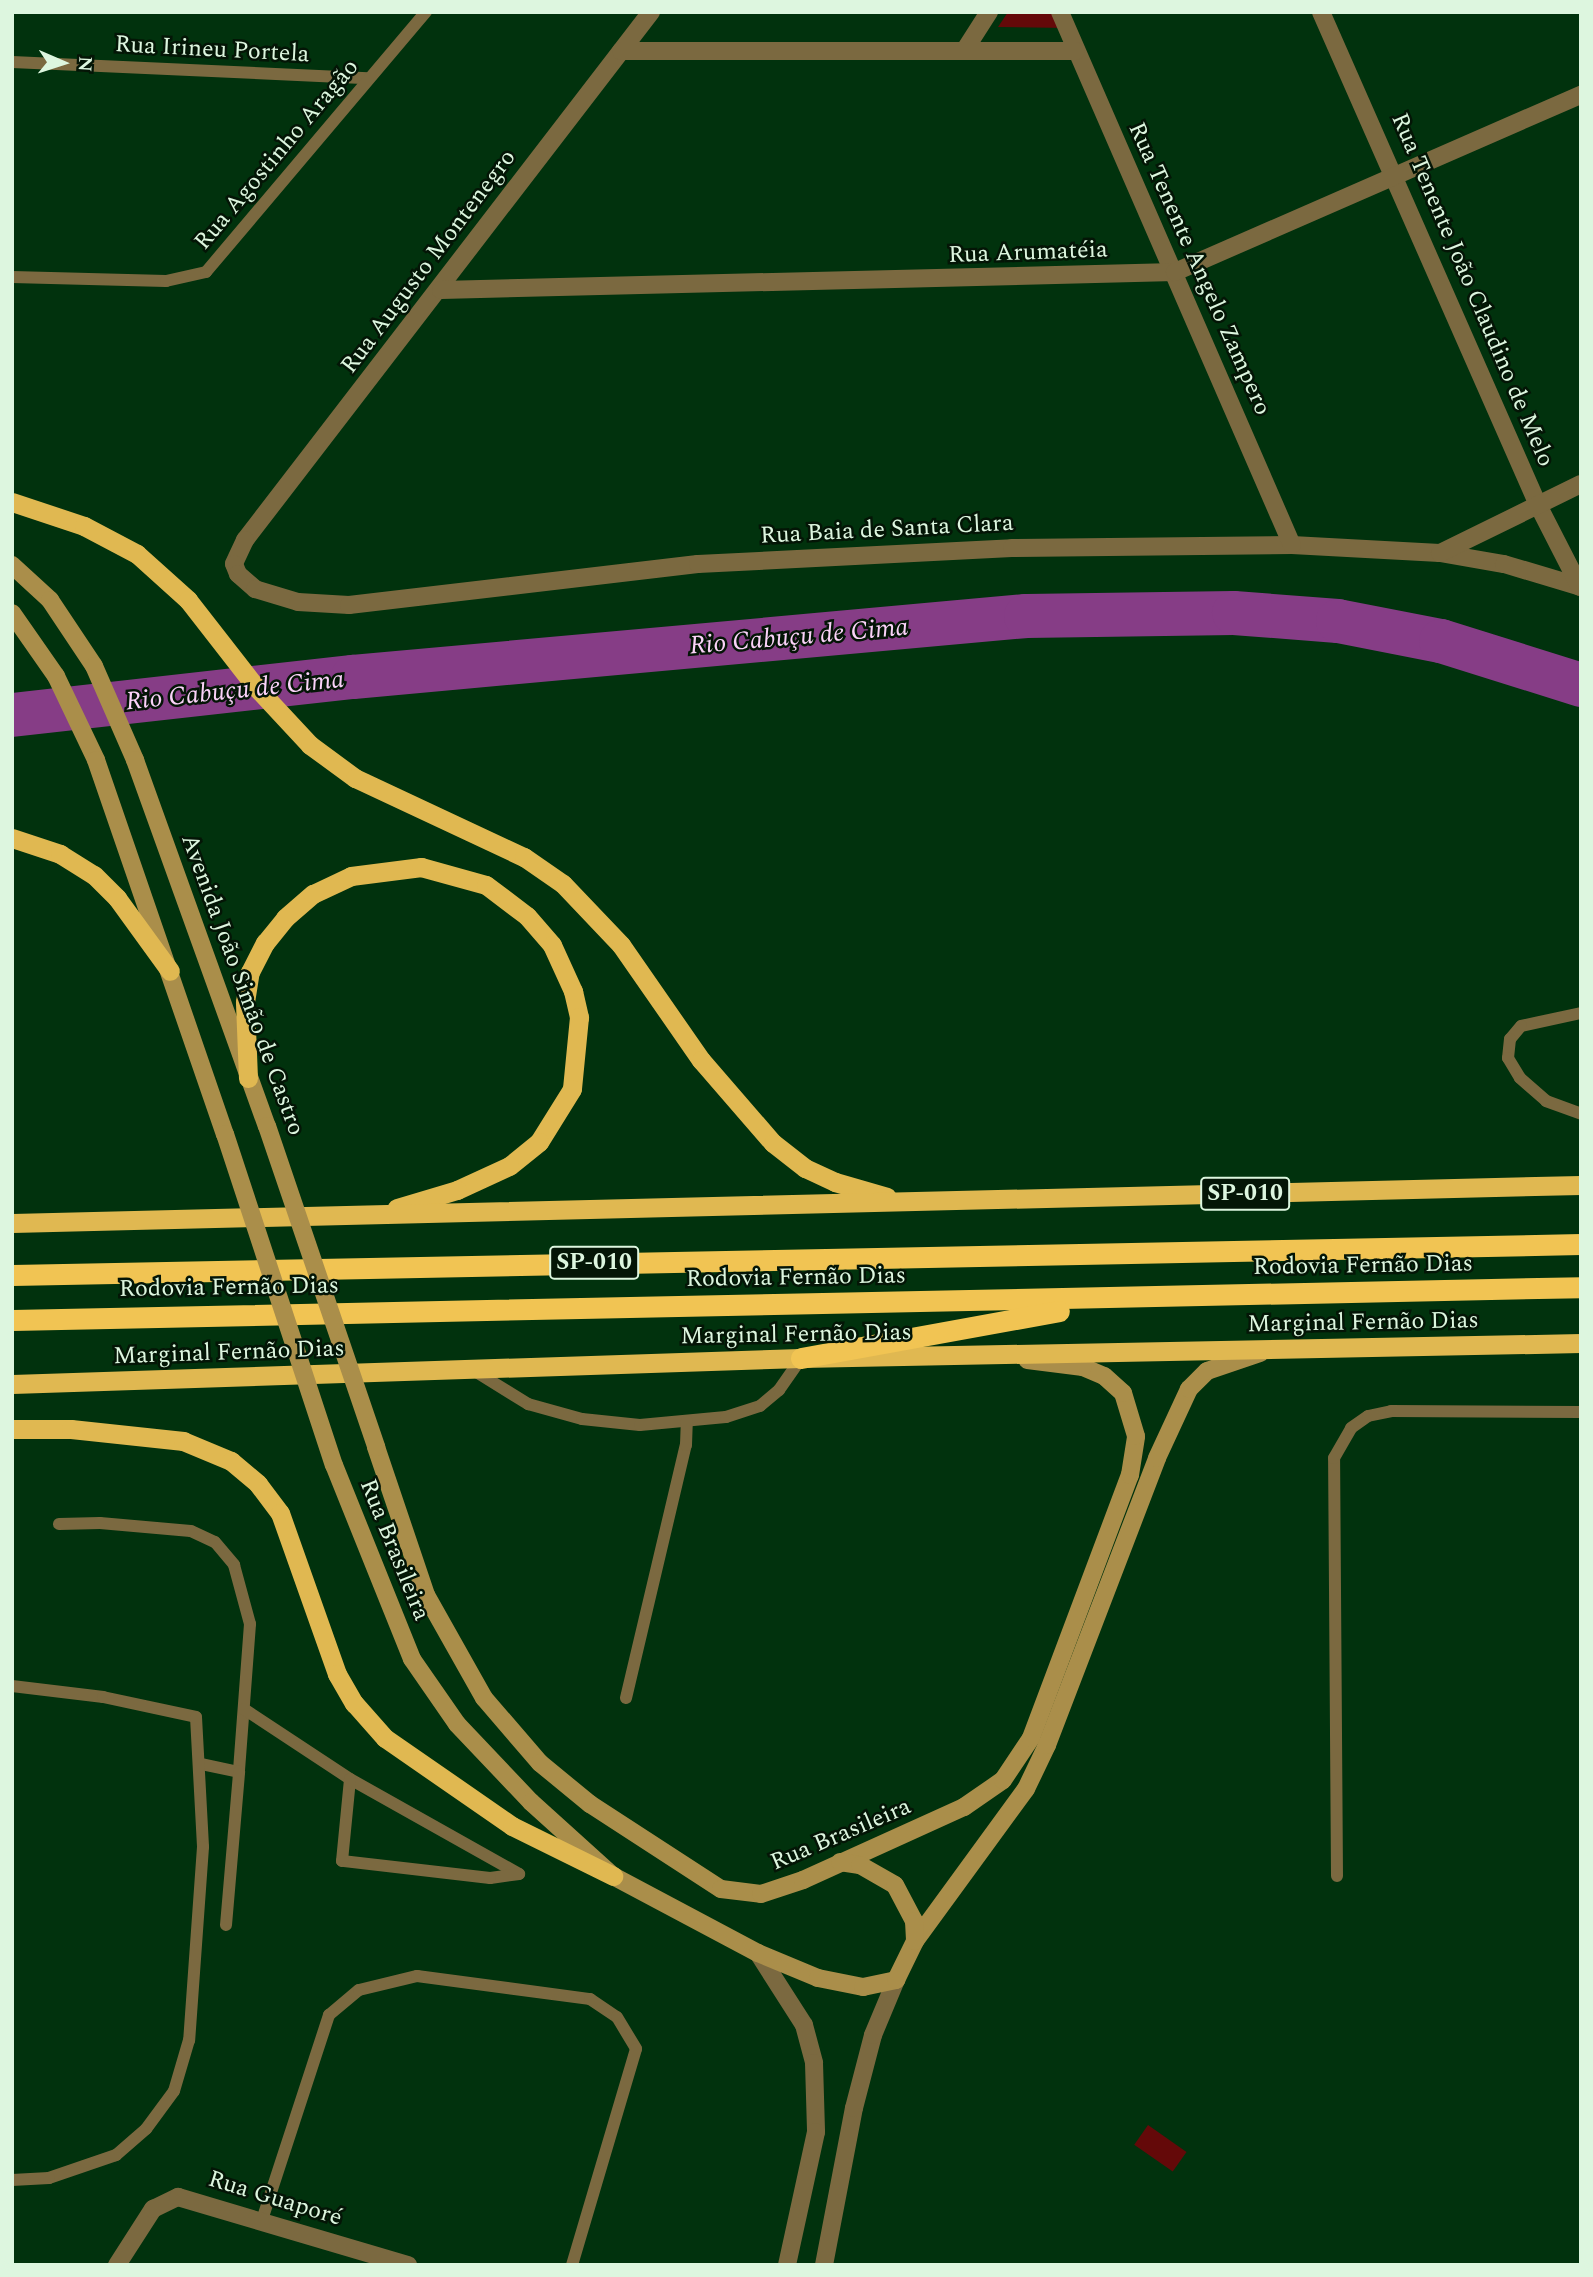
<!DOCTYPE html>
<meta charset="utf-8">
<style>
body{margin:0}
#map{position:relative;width:1593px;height:2277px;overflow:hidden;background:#01320d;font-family:Spectral,serif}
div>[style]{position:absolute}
.green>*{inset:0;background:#640909;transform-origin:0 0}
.river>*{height:44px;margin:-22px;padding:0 22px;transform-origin:22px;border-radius:22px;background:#863d86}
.service>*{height:12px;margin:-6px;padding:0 6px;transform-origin:6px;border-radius:6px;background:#7b6940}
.minor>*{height:18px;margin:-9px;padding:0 9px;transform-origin:9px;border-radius:9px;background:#7b6940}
.tertiary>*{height:18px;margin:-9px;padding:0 9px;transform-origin:9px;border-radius:9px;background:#7b6940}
.secondary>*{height:18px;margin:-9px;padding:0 9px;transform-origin:9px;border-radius:9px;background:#aa8e4a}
.trunk>*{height:19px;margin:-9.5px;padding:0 9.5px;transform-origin:9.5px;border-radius:9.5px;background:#e0b851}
.motorway>*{height:21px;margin:-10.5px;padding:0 10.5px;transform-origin:10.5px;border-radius:10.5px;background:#f1c453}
.secondary-bridge>*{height:18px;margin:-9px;padding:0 9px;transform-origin:9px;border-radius:9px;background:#aa8e4a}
span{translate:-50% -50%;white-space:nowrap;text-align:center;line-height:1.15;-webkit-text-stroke:5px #041506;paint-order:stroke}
.shield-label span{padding:2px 5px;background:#041506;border:2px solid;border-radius:5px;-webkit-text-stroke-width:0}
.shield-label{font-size:23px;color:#ddf6df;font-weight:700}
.street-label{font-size:24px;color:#ddf6df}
.water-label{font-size:26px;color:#fbd3f9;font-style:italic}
.frame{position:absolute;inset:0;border:14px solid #ddf6df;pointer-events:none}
.north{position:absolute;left:28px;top:28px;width:70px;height:70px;-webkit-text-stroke:5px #041506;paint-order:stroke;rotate:93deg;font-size:19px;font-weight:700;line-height:28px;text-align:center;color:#ddf6df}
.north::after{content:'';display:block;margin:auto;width:24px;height:32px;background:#ddf6df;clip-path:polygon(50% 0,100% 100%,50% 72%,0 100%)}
</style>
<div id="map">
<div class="green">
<div style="clip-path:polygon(1008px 12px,1060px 12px,1068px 28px,998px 27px)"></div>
<div style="left:1148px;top:2125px;width:47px;height:24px;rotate:35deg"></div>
</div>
<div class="river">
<div style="left:12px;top:715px;width:343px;rotate:-6.4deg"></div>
<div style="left:353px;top:677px;width:676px;rotate:-5.18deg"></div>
<div style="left:1026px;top:616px;width:208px;rotate:-0.8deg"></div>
<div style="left:1234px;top:613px;width:104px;rotate:4.4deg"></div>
<div style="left:1338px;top:621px;width:105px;rotate:11deg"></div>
<div style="left:1441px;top:641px;width:147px;rotate:17.4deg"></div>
</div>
<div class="service">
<div style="left:12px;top:62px;width:356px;rotate:2.6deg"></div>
<div style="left:12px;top:277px;width:154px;rotate:1.5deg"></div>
<div style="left:166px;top:281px;width:41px;rotate:-12.7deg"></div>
<div style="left:206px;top:272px;width:341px;rotate:-49.8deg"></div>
<div style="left:1581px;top:1013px;width:61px;rotate:167.8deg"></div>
<div style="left:1521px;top:1026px;width:17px;rotate:130deg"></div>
<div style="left:1510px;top:1039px;width:19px;rotate:96deg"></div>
<div style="left:1508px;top:1058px;width:23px;rotate:59deg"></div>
<div style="left:1520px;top:1078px;width:35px;rotate:41deg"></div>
<div style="left:1546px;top:1101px;width:37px;rotate:20deg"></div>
<div style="left:473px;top:1370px;width:65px;rotate:31.7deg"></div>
<div style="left:528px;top:1404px;width:56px;rotate:15.5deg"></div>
<div style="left:582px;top:1419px;width:58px;rotate:5.9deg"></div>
<div style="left:640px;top:1425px;width:86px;rotate:-5.3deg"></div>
<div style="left:726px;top:1417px;width:36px;rotate:-18deg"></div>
<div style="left:760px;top:1406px;width:25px;rotate:-40deg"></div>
<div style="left:779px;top:1390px;width:39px;rotate:-55deg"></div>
<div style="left:59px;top:1524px;width:41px;rotate:-1.4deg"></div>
<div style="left:100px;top:1523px;width:91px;rotate:5deg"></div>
<div style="left:191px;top:1531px;width:26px;rotate:25deg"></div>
<div style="left:215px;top:1542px;width:30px;rotate:50deg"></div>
<div style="left:234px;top:1565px;width:61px;rotate:74.8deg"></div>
<div style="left:250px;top:1624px;width:148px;rotate:94.3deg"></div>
<div style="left:239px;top:1772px;width:38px;rotate:-168deg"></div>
<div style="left:12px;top:1686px;width:92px;rotate:6.9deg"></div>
<div style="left:103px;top:1697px;width:95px;rotate:12.1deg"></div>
<div style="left:196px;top:1717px;width:130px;rotate:86.9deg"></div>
<div style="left:203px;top:1847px;width:194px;rotate:94.1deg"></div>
<div style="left:189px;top:2040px;width:53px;rotate:106.4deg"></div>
<div style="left:174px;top:2091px;width:47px;rotate:126.4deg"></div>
<div style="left:146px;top:2129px;width:40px;rotate:139deg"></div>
<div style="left:116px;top:2155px;width:71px;rotate:161.1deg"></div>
<div style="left:49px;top:2178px;width:37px;rotate:177deg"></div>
<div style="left:626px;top:1698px;width:260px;rotate:-76.7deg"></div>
<div style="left:686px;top:1445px;width:24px;rotate:-88deg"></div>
<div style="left:244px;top:1709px;width:127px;rotate:33.4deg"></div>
<div style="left:350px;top:1779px;width:194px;rotate:29.3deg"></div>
<div style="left:519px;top:1874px;width:29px;rotate:172deg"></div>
<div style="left:490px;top:1878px;width:149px;rotate:-173.4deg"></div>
<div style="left:342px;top:1861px;width:82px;rotate:-84.4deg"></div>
<div style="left:1337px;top:1876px;width:418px;rotate:-90.4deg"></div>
<div style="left:1334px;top:1458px;width:34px;rotate:-60deg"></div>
<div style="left:1351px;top:1428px;width:21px;rotate:-35deg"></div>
<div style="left:1368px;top:1416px;width:24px;rotate:-12deg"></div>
<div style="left:1391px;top:1411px;width:190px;rotate:0.3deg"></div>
<div style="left:226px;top:1925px;width:154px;rotate:-85.1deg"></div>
<div style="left:262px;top:2220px;width:216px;rotate:-71.9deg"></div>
<div style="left:329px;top:2015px;width:39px;rotate:-40deg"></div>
<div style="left:359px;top:1990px;width:60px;rotate:-13.6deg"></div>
<div style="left:417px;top:1976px;width:175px;rotate:7.6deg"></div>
<div style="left:590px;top:1999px;width:32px;rotate:34deg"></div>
<div style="left:617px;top:2017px;width:37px;rotate:59deg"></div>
<div style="left:636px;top:2049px;width:225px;rotate:106.5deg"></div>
</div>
<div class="minor">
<div style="left:651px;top:12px;width:666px;rotate:127.56deg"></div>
<div style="left:245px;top:540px;width:26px;rotate:115deg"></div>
<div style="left:234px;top:564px;width:11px;rotate:68deg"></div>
<div style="left:238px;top:574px;width:23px;rotate:41deg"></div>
<div style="left:255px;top:589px;width:45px;rotate:16.8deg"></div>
<div style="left:298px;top:602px;width:51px;rotate:3.4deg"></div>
<div style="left:349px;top:605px;width:351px;rotate:-6.7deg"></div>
<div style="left:698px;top:564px;width:314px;rotate:-2.9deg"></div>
<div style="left:1012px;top:548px;width:280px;rotate:-0.6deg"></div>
<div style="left:1292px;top:545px;width:148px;rotate:3.1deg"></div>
<div style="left:1440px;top:553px;width:65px;rotate:9.8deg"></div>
<div style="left:1504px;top:564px;width:80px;rotate:16.6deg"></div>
<div style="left:1060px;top:12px;width:581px;rotate:66.48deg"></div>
<div style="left:1321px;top:12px;width:539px;rotate:66.24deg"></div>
<div style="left:1538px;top:505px;width:92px;rotate:62.9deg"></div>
<div style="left:966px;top:48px;width:43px;rotate:-57.4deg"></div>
<div style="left:621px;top:51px;width:455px"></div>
<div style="left:441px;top:290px;width:734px;rotate:-1.4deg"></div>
<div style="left:1175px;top:272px;width:443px;rotate:-23.6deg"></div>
<div style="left:1440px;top:553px;width:157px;rotate:-26.1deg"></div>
<div style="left:117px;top:2265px;width:67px;rotate:-57.3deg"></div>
<div style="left:153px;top:2209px;width:28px;rotate:-26deg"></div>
<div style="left:178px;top:2197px;width:240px;rotate:16.5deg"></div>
</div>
<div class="tertiary">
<div style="left:758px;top:1953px;width:85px;rotate:57.4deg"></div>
<div style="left:804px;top:2025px;width:39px;rotate:75deg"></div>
<div style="left:814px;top:2063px;width:69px;rotate:88.3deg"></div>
<div style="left:816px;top:2132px;width:136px;rotate:102.3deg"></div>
<div style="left:824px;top:2265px;width:160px;rotate:-79.2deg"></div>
<div style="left:854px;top:2108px;width:75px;rotate:-75.4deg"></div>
<div style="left:873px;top:2035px;width:60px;rotate:-67.3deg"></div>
</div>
<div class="secondary">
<div style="left:12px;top:565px;width:52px;rotate:42.6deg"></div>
<div style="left:50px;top:600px;width:79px;rotate:56.3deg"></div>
<div style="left:94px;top:666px;width:103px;rotate:66.4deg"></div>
<div style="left:135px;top:760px;width:389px;rotate:70.2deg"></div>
<div style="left:12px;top:613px;width:77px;rotate:55.1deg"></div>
<div style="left:56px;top:676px;width:93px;rotate:64.5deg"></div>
<div style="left:96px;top:760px;width:396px;rotate:71deg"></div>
<div style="left:376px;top:1447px;width:156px;rotate:71.3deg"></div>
<div style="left:426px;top:1595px;width:118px;rotate:60.6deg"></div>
<div style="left:484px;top:1698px;width:86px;rotate:49.3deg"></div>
<div style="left:540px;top:1763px;width:65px;rotate:39.4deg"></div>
<div style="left:590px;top:1804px;width:156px;rotate:33deg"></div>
<div style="left:721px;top:1889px;width:40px;rotate:7.1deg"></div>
<div style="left:761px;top:1894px;width:44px;rotate:-18.4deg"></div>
<div style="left:803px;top:1880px;width:177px;rotate:-24.4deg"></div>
<div style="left:964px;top:1807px;width:47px;rotate:-34.7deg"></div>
<div style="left:1003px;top:1780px;width:50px;rotate:-56.3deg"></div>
<div style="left:1031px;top:1738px;width:281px;rotate:-69.4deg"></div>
<div style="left:1130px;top:1475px;width:39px;rotate:-81deg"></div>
<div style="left:1136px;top:1436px;width:45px;rotate:-106.8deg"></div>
<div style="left:1123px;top:1393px;width:25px;rotate:-138deg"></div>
<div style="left:1104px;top:1376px;width:23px;rotate:-157deg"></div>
<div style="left:1083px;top:1367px;width:56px;rotate:-172.9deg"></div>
<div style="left:334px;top:1465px;width:209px;rotate:68.1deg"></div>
<div style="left:412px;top:1659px;width:79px;rotate:55.3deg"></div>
<div style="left:457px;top:1724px;width:108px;rotate:46.5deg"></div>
<div style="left:531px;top:1802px;width:110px;rotate:42.1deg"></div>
<div style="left:613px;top:1876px;width:164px;rotate:28deg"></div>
<div style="left:758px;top:1953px;width:65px;rotate:22.6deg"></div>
<div style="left:818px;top:1978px;width:46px;rotate:11.3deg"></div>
<div style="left:863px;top:1987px;width:34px;rotate:-12deg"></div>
<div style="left:896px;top:1980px;width:43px;rotate:-64deg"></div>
<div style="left:915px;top:1941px;width:188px;rotate:-53.9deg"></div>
<div style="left:1026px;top:1789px;width:49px;rotate:-64.5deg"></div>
<div style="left:1047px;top:1745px;width:307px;rotate:-69deg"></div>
<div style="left:1157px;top:1458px;width:76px;rotate:-65.1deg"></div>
<div style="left:1189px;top:1389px;width:25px;rotate:-45deg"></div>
<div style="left:1207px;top:1371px;width:56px;rotate:-18.8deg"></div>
<div style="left:840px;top:1862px;width:20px;rotate:9deg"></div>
<div style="left:860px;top:1865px;width:40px;rotate:29.7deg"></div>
<div style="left:895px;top:1885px;width:41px;rotate:62.2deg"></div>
<div style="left:914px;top:1921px;width:20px;rotate:87deg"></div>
</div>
<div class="trunk">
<div style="left:12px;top:502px;width:76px;rotate:18.4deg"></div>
<div style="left:84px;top:526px;width:60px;rotate:27.8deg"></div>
<div style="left:137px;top:554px;width:69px;rotate:42deg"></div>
<div style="left:188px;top:600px;width:109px;rotate:52.1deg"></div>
<div style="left:255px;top:686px;width:81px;rotate:47deg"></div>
<div style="left:310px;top:745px;width:56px;rotate:36.3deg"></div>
<div style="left:355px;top:778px;width:187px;rotate:25.1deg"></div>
<div style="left:524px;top:857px;width:47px;rotate:34.7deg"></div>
<div style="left:563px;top:884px;width:84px;rotate:46.4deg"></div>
<div style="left:621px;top:945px;width:140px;rotate:55.2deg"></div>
<div style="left:701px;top:1060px;width:110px;rotate:49.1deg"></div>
<div style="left:773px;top:1143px;width:41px;rotate:38deg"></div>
<div style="left:805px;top:1168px;width:33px;rotate:25deg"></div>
<div style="left:835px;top:1182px;width:54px;rotate:16.1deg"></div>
<div style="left:12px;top:838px;width:51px;rotate:18.4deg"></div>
<div style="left:60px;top:854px;width:40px;rotate:32deg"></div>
<div style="left:94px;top:875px;width:33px;rotate:45deg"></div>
<div style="left:117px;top:898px;width:90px;rotate:54deg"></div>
<div style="left:248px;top:1078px;width:76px;rotate:-92.3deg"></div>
<div style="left:245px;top:1002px;width:30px;rotate:-81deg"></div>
<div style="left:250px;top:972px;width:33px;rotate:-63deg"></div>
<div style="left:265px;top:943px;width:32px;rotate:-51deg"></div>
<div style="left:285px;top:918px;width:37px;rotate:-41deg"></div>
<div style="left:313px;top:894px;width:42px;rotate:-25.3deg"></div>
<div style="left:351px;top:876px;width:71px;rotate:-7.3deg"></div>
<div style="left:421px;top:867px;width:67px;rotate:15.5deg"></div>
<div style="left:486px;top:885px;width:51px;rotate:37.1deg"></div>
<div style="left:527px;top:916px;width:38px;rotate:49deg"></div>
<div style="left:552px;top:945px;width:51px;rotate:65.5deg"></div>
<div style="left:573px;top:991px;width:27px;rotate:77deg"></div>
<div style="left:579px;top:1017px;width:72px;rotate:95.6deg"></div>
<div style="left:572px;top:1089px;width:62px;rotate:121.9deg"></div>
<div style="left:539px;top:1142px;width:38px;rotate:141deg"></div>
<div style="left:509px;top:1166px;width:57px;rotate:155.2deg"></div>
<div style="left:457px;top:1190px;width:63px;rotate:163.3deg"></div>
<div style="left:12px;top:1223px;width:1569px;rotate:-1.39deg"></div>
<div style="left:12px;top:1384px;width:789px;rotate:-1.89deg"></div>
<div style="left:801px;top:1358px;width:780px;rotate:-1.1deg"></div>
<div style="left:12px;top:1429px;width:59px"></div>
<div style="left:71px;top:1429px;width:113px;rotate:6.1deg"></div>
<div style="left:183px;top:1441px;width:52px;rotate:22.6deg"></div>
<div style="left:231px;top:1461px;width:35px;rotate:40deg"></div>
<div style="left:258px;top:1484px;width:36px;rotate:53deg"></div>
<div style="left:280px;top:1513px;width:171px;rotate:70.5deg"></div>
<div style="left:337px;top:1674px;width:34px;rotate:60deg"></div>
<div style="left:354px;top:1703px;width:47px;rotate:48.5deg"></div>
<div style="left:385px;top:1738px;width:155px;rotate:34.7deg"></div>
<div style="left:512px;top:1826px;width:113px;rotate:26.3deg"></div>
</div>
<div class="motorway">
<div style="left:12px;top:1275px;width:1569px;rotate:-1.13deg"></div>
<div style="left:12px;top:1320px;width:1569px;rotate:-1.2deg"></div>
<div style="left:801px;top:1358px;width:262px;rotate:-10.3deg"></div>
</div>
<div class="secondary-bridge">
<div style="left:267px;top:1126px;width:339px;rotate:71.2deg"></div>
<div style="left:225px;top:1134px;width:348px;rotate:71.8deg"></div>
</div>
<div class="shield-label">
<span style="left:1245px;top:1194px">SP-010</span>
<span style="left:594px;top:1263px">SP-010</span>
</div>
<div class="street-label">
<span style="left:212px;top:50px;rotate:3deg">Rua Irineu Portela</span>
<span style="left:277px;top:155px;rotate:-50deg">Rua Agostinho Aragão</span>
<span style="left:1028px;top:253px;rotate:-2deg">Rua Arumatéia</span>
<span style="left:429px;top:262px;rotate:-53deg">Rua Augusto Montenegro</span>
<span style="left:1199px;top:269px;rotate:66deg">Rua Tenente Angelo Zampero</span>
<span style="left:1472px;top:290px;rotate:67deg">Rua Tenente João Claudino de Melo</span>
<span style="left:887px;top:530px;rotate:-3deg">Rua Baia de Santa Clara</span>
<span style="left:242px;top:985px;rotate:70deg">Avenida João Simão de Castro</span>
<span style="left:1363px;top:1266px;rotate:-1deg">Rodovia Fernão Dias</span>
<span style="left:796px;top:1278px;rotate:-1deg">Rodovia Fernão Dias</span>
<span style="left:229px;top:1288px;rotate:-1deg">Rodovia Fernão Dias</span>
<span style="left:1363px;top:1323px;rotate:-1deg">Marginal Fernão Dias</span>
<span style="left:796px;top:1335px;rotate:-1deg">Marginal Fernão Dias</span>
<span style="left:229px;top:1353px;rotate:-2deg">Marginal Fernão Dias</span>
<span style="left:394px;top:1550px;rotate:68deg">Rua Brasileira</span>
<span style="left:841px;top:1835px;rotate:-23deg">Rua Brasileira</span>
<span style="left:275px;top:2199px;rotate:17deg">Rua Guaporé</span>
</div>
<div class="water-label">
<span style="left:799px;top:637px;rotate:-5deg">Rio Cabuçu de Cima</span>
<span style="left:235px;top:691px;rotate:-6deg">Rio Cabuçu de Cima</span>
</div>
<div class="frame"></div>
<div class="north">N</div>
</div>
